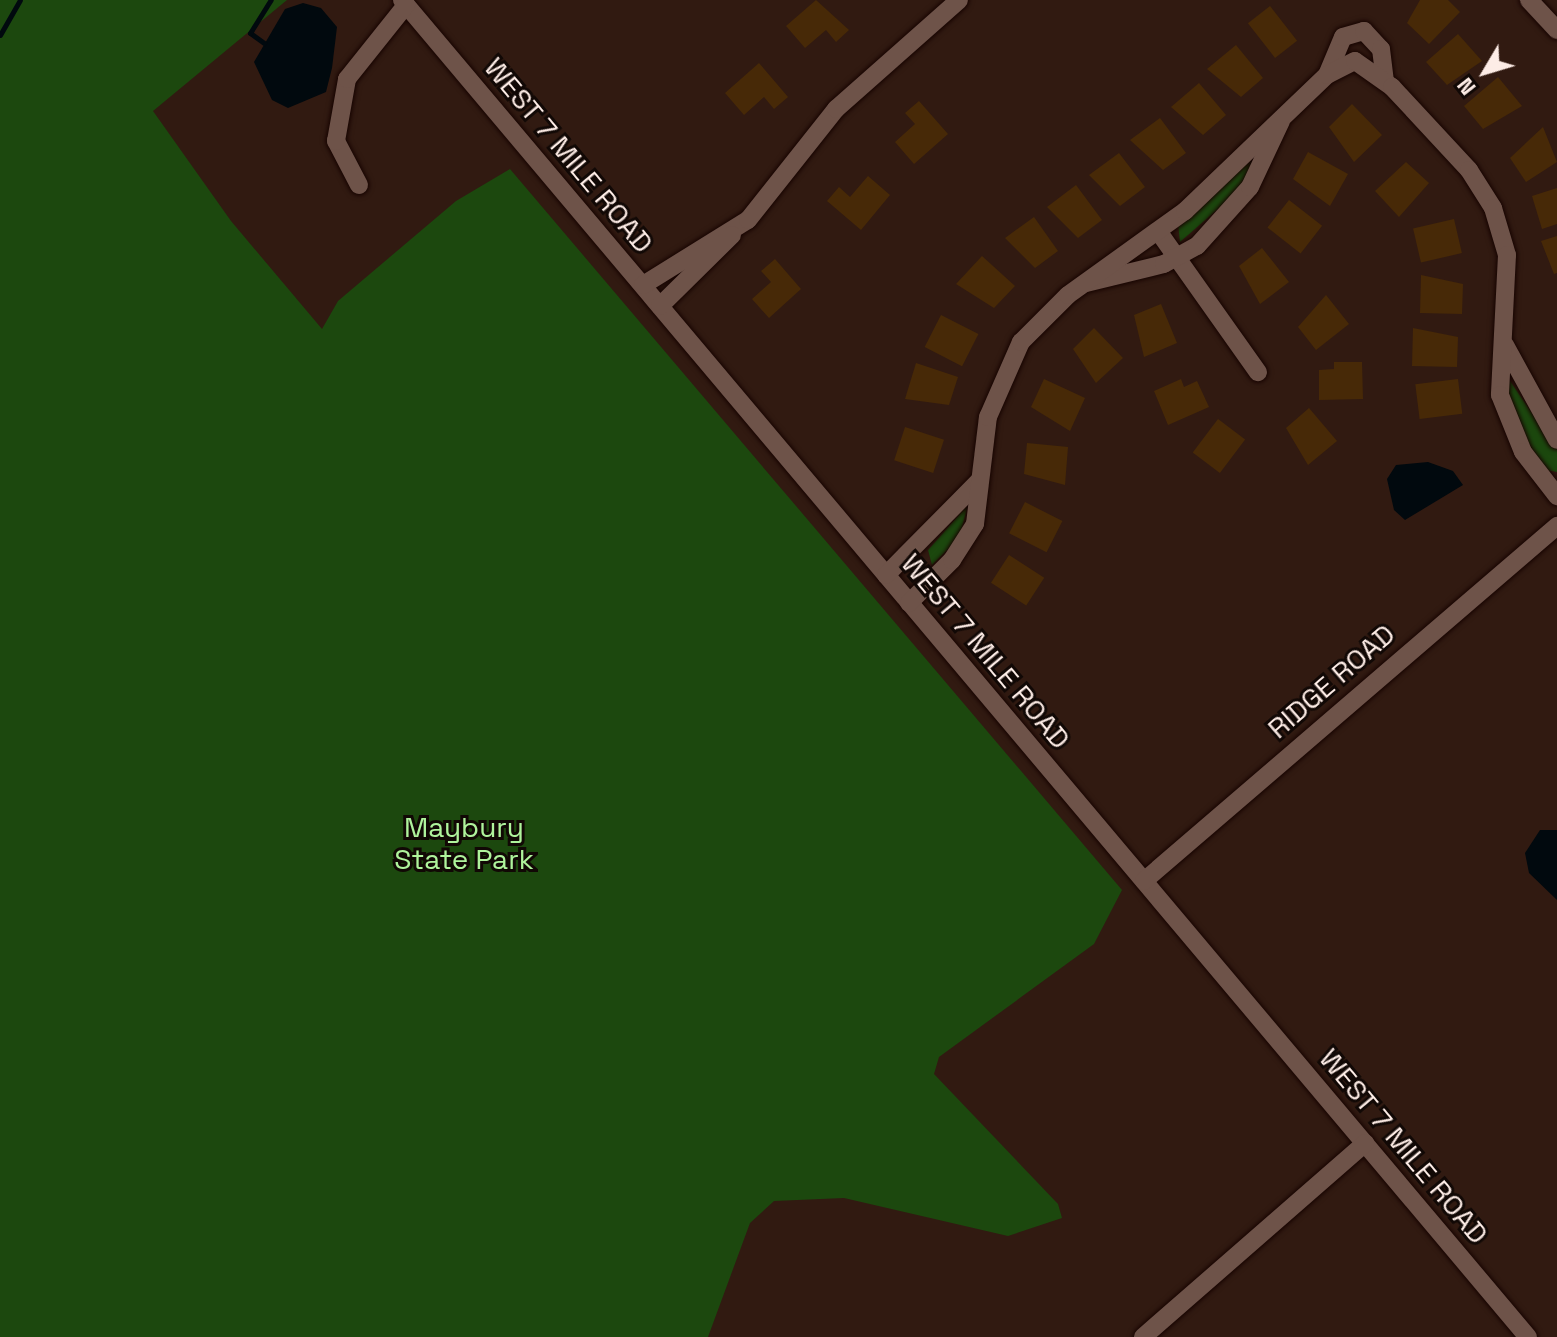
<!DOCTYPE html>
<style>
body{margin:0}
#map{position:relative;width:1557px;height:1337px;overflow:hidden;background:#311a11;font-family:"Space Grotesk",sans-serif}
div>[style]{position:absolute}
.green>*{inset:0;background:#1c480e}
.water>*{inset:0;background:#01090e}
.stream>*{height:5px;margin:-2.5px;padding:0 2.5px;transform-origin:2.5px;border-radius:2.5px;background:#01090e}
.building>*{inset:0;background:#472907;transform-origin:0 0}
.roads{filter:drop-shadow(0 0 2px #170401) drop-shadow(0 0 2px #170401)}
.minor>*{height:18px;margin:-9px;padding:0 9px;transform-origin:9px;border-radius:9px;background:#6e5349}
span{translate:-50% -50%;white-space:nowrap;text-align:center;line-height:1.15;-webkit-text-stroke:6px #110805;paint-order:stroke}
.street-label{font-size:28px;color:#fdece6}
.park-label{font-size:28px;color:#aff49c}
.north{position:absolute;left:1445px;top:32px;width:80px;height:80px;-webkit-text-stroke:6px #110805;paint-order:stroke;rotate:232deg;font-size:22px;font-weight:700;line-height:32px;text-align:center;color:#fdece6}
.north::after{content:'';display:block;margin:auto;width:28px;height:36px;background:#fdece6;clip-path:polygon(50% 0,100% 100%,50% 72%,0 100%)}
</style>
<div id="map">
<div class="green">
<div style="clip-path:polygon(0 0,287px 0,153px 111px,231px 221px,322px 329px,338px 301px,456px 201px,510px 169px,1122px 890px,1094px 944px,939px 1057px,934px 1074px,1058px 1204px,1062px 1218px,1008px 1236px,844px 1198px,774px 1201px,750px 1223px,708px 1337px,0 1337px)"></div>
<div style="clip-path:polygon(1257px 152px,1242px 188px,1180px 242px,1178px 224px)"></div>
<div style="clip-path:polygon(1504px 372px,1557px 450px,1557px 472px,1546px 470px,1512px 419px)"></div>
<div style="clip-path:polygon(968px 505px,959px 538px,932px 565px,928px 550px)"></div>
</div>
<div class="water">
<div style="clip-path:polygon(303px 3px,321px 8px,337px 27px,332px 68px,326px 92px,288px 108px,272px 100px,254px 62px,285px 9px)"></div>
<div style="clip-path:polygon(1428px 462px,1453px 471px,1463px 485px,1405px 520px,1394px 510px,1387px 479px,1396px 465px)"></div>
<div style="clip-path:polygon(1540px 830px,1557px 830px,1557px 900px,1529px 873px,1525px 853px)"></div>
</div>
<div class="stream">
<div style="left:0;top:35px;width:40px;rotate:-60.3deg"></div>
<div style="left:264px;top:43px;width:17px;rotate:-144deg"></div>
<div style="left:250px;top:33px;width:39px;rotate:-58deg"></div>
</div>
<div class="building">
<div style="clip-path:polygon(816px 0,849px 30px,836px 42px,826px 30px,805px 48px,786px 26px)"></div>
<div style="clip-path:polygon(1420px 0,1448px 0,1460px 12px,1429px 44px,1407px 23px)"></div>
<div style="left:1270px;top:6px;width:44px;height:28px;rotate:52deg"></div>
<div style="clip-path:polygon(1458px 34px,1482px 61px,1447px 85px,1426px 62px)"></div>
<div style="clip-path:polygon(1236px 45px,1263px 78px,1241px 97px,1207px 69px)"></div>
<div style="clip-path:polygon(759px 63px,788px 97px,774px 109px,764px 97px,744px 115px,725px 93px)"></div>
<div style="clip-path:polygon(1498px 77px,1522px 106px,1483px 129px,1464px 106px)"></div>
<div style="clip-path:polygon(1199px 83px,1226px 115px,1203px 135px,1171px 107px)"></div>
<div style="clip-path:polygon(919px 101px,948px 134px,914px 164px,895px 142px,915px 124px,905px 113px)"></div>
<div style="clip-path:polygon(1352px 104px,1382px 135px,1354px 162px,1329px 127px)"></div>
<div style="clip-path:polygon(1160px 118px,1186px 153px,1163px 170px,1130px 140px)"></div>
<div style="clip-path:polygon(1543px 127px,1557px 162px,1526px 182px,1510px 158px)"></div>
<div style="clip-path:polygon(1308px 152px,1348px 174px,1330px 206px,1293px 179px)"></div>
<div style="clip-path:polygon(1119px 153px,1145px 187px,1120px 206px,1089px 175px)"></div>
<div style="clip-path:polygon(1406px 162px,1429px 183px,1399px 217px,1375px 191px)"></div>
<div style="clip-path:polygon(868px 176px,890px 195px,861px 230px,827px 201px,839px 187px,850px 197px)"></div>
<div style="clip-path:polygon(1076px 185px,1102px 220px,1078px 238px,1047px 207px)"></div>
<div style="clip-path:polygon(1557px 188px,1557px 224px,1542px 229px,1532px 196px)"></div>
<div style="left:1289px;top:200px;width:42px;height:35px;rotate:38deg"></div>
<div style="clip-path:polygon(1034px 217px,1058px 251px,1035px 268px,1005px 238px)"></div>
<div style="left:1454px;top:219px;width:35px;height:42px;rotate:77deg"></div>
<div style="clip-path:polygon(1557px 236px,1557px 273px,1554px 274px,1541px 241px)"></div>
<div style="clip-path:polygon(1262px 248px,1289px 282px,1260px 304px,1239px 266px)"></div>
<div style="clip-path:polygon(982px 256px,1015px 286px,994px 308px,956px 284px)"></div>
<div style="clip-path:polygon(775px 259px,801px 289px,769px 318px,752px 299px,771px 282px,761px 271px)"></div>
<div style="clip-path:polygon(1421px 275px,1463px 284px,1462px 314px,1420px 313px)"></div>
<div style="clip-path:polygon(1326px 295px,1349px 324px,1316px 350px,1298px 327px)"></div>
<div style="clip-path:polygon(1161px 304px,1177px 343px,1144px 357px,1134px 315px)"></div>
<div style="left:941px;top:315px;width:42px;height:36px;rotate:27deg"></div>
<div style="clip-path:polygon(1094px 328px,1123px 358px,1096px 383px,1073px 349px)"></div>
<div style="clip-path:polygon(1413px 328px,1458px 337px,1457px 367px,1412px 366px)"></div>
<div style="clip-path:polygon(1334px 362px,1362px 362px,1363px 399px,1319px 400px,1319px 370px,1334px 369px)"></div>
<div style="clip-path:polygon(916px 363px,958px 377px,949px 405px,905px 399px)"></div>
<div style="clip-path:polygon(1044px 379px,1085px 398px,1070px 431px,1031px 407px)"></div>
<div style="clip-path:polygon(1181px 379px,1184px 387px,1197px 381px,1209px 407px,1168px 425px,1154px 391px)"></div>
<div style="left:1458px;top:379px;width:35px;height:43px;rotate:83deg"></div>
<div style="clip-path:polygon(1309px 408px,1337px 441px,1308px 465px,1286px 428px)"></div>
<div style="left:1218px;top:419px;width:34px;height:42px;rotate:37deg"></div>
<div style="left:905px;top:427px;width:41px;height:35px;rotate:18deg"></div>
<div style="clip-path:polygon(1027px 443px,1068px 447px,1065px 485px,1024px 474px)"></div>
<div style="left:1025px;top:502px;width:42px;height:35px;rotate:27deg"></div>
<div style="left:1009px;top:555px;width:42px;height:33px;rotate:33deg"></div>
</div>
<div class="roads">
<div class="minor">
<div style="left:402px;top:0;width:1748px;rotate:49.9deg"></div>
<div style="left:1529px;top:0;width:41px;rotate:47deg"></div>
<div style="left:1327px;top:75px;width:41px;rotate:-67.2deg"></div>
<div style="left:1343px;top:37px;width:22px;rotate:-16deg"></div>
<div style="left:1364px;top:31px;width:25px;rotate:47deg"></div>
<div style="left:1381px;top:49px;width:31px;rotate:83deg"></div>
<div style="left:359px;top:185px;width:50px;rotate:-117.6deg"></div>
<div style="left:336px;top:141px;width:63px;rotate:-79.9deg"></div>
<div style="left:347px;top:79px;width:95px;rotate:-51.4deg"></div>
<div style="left:1158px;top:231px;width:173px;rotate:54.7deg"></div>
<div style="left:1086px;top:283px;width:80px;rotate:-13.7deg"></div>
<div style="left:1164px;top:264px;width:38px;rotate:-29deg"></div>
<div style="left:1197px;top:246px;width:79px;rotate:-48.1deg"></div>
<div style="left:1250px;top:187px;width:73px;rotate:-64.8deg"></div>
<div style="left:643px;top:285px;width:123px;rotate:-31.8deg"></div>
<div style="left:748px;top:220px;width:142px;rotate:-51.6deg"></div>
<div style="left:836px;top:109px;width:164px;rotate:-41.5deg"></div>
<div style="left:660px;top:306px;width:101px;rotate:-44.6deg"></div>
<div style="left:1505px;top:345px;width:108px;rotate:61.3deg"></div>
<div style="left:886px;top:575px;width:132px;rotate:-45.3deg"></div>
<div style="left:909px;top:603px;width:61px;rotate:-45deg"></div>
<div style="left:952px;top:560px;width:43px;rotate:-57.4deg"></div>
<div style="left:975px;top:524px;width:108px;rotate:-83.1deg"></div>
<div style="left:988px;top:417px;width:82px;rotate:-66.3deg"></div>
<div style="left:1021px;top:342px;width:66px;rotate:-45deg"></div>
<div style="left:1068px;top:295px;width:144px;rotate:-35.7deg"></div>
<div style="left:1185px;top:211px;width:197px;rotate:-43.8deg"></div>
<div style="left:1327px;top:75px;width:31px;rotate:-27deg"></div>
<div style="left:1355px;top:61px;width:45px;rotate:35.1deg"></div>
<div style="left:1392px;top:87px;width:113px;rotate:47.1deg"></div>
<div style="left:1469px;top:170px;width:45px;rotate:57.7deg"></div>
<div style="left:1493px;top:208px;width:49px;rotate:73.4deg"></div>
<div style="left:1507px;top:255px;width:140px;rotate:92.9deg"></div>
<div style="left:1500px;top:395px;width:61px;rotate:68deg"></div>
<div style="left:1523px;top:452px;width:56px;rotate:52.3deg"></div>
<div style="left:1144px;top:881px;width:545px;rotate:-40.68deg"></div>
<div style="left:1143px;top:1337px;width:295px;rotate:-41.1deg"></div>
</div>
</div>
<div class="street-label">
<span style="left:569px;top:155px;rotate:50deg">WEST 7 MILE ROAD</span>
<span style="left:986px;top:651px;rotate:50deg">WEST 7 MILE ROAD</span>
<span style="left:1331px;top:681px;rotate:-41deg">RIDGE ROAD</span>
<span style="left:1404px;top:1146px;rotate:50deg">WEST 7 MILE ROAD</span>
</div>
<div class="park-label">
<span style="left:464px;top:843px">Maybury<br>State Park</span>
</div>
<div class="north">N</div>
</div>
